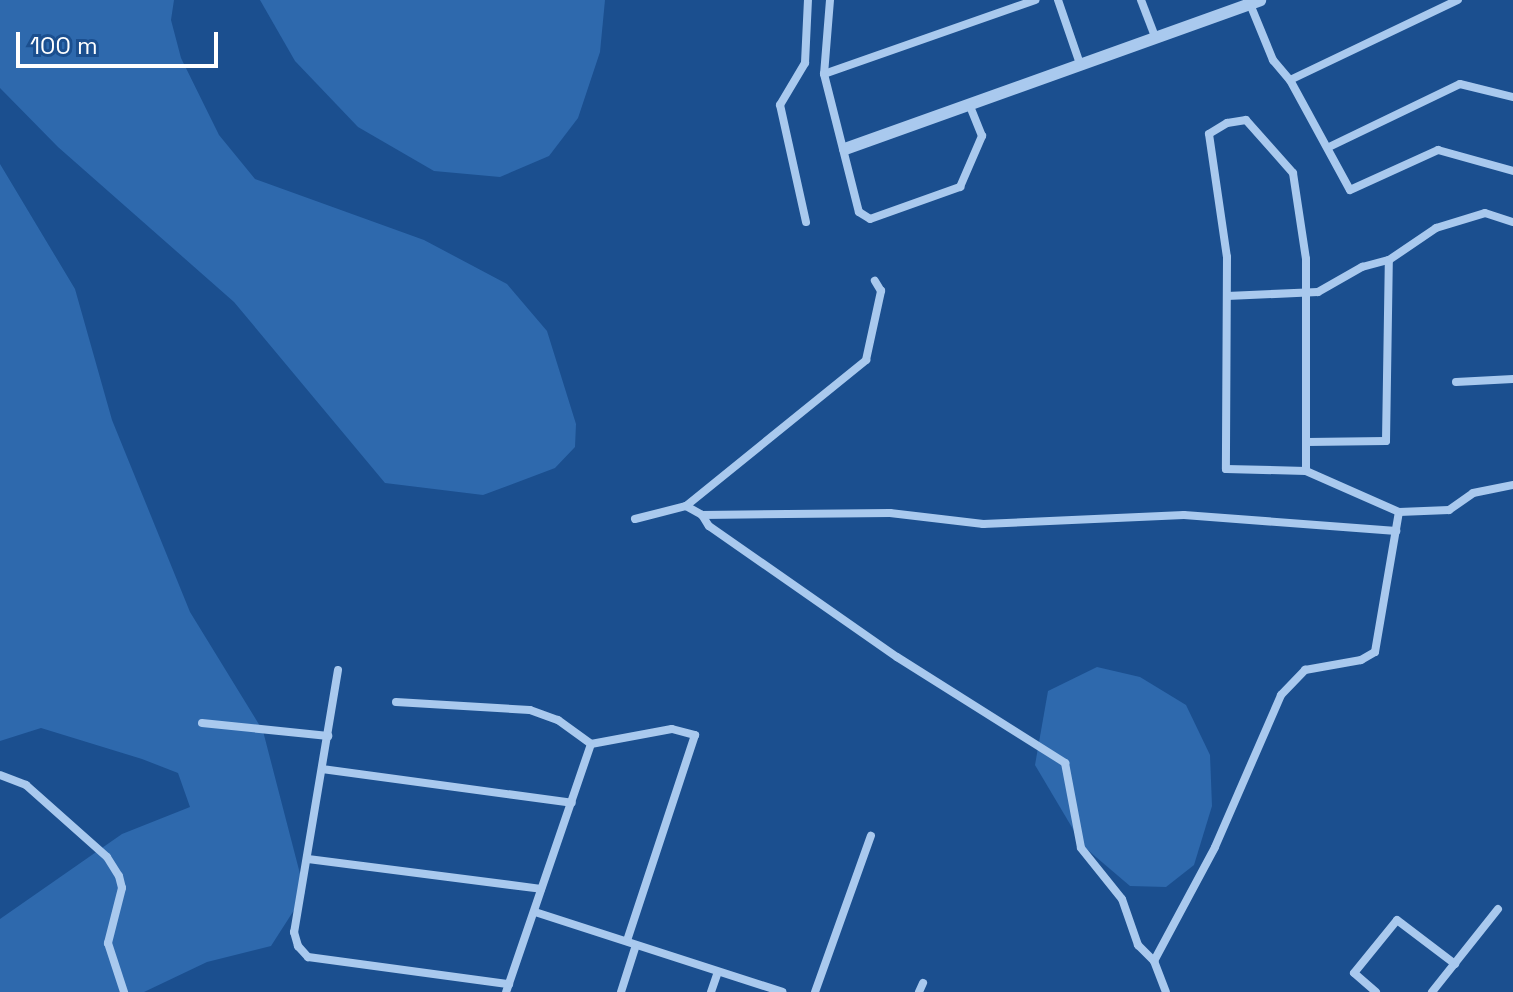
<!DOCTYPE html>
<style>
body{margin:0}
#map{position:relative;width:1513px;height:992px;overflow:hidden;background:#1b4f8f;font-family:"Space Grotesk",sans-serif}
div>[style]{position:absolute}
.green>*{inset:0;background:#2e69ad}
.minor>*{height:8px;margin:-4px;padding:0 4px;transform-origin:4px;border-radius:4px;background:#a9c9ee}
.tertiary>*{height:12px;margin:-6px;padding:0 6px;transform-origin:6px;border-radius:6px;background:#a9c9ee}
span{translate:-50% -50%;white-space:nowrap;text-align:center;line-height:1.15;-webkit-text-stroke:6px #1b4f8f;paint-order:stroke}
.scale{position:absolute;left:16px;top:32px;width:202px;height:36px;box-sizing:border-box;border:4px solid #fff;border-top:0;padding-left:10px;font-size:24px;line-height:28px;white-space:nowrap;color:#fff;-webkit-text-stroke:6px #1b4f8f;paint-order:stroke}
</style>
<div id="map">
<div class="green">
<div style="clip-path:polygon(0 0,174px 0,171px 20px,181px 58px,219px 135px,255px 179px,424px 240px,507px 284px,547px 331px,576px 424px,575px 447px,555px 468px,483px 495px,385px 483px,234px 302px,58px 147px,0 88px)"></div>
<div style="clip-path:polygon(260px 0,605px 0,600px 52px,578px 118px,549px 156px,500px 177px,434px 171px,358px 127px,295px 61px)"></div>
<div style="clip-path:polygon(0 164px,75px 289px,112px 420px,190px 612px,263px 731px,305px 893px,271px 946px,207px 962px,144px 992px,0 992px,0 919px,122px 834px,190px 807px,178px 773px,142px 759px,41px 728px,0 741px)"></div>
<div style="clip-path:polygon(1097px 667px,1140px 677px,1186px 705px,1210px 755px,1212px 806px,1194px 865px,1166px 887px,1130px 886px,1083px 846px,1035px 765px,1048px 691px)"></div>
</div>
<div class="minor">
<div style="left:830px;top:0;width:74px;rotate:94.6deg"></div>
<div style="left:824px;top:74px;width:142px;rotate:75.8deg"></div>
<div style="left:859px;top:212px;width:13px;rotate:32deg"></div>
<div style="left:870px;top:219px;width:96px;rotate:-19.6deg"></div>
<div style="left:960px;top:187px;width:56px;rotate:-66.7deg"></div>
<div style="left:982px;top:136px;width:35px;rotate:-112deg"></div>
<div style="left:1058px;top:0;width:68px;rotate:71deg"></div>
<div style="left:1141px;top:0;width:40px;rotate:69deg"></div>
<div style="left:1250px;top:4px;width:61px;rotate:67.7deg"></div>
<div style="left:1273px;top:60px;width:26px;rotate:50deg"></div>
<div style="left:1290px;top:80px;width:125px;rotate:61.4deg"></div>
<div style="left:1350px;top:190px;width:97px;rotate:-24.4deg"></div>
<div style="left:1438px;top:150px;width:78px;rotate:15.6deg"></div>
<div style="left:824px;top:74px;width:224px;rotate:-19.3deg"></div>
<div style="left:1290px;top:80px;width:186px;rotate:-25.5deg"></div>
<div style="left:1329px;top:147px;width:145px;rotate:-25.7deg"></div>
<div style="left:1460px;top:84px;width:55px;rotate:13.8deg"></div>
<div style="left:806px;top:222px;width:120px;rotate:-102.5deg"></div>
<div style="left:780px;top:105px;width:49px;rotate:-59.2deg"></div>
<div style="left:805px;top:63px;width:63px;rotate:-87.3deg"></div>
<div style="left:1227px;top:296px;width:91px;rotate:-2.5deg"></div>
<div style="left:1318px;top:292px;width:51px;rotate:-29.6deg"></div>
<div style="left:1362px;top:267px;width:28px;rotate:-15deg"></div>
<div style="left:1389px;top:260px;width:57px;rotate:-34.2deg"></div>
<div style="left:1436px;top:228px;width:51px;rotate:-17deg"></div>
<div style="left:1485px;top:213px;width:29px;rotate:18deg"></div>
<div style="left:1456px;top:382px;width:57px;rotate:-3deg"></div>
<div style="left:1307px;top:442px;width:79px;rotate:-0.7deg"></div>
<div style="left:1386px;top:441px;width:181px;rotate:-89.1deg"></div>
<div style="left:1306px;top:471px;width:212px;rotate:-90deg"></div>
<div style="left:1306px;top:259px;width:87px;rotate:-98.6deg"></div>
<div style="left:1293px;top:173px;width:71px;rotate:-131.6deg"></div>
<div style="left:1246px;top:120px;width:19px;rotate:171deg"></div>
<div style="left:1227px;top:123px;width:21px;rotate:149deg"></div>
<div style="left:1209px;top:134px;width:124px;rotate:81.7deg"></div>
<div style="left:1227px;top:257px;width:212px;rotate:90.3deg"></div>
<div style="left:1226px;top:469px;width:80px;rotate:1.4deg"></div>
<div style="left:1306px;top:471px;width:102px;rotate:23.8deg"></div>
<div style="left:1399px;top:512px;width:50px;rotate:-2.3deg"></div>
<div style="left:1449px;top:510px;width:29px;rotate:-35deg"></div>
<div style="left:1473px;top:493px;width:41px;rotate:-11.3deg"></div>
<div style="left:686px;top:506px;width:232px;rotate:-39deg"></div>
<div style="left:866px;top:360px;width:71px;rotate:-77.7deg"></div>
<div style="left:881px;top:291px;width:12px;rotate:-121deg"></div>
<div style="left:702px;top:515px;width:188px;rotate:-0.6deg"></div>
<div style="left:890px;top:513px;width:94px;rotate:6.7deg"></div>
<div style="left:983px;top:524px;width:201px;rotate:-2.6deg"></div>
<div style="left:1184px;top:515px;width:213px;rotate:4.3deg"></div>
<div style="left:635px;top:519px;width:53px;rotate:-14.3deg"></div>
<div style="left:686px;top:506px;width:18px;rotate:29deg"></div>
<div style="left:702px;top:515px;width:13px;rotate:58deg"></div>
<div style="left:709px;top:526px;width:229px;rotate:34.9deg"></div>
<div style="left:897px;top:657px;width:199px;rotate:32.2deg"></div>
<div style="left:1065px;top:763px;width:86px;rotate:79.3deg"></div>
<div style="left:1081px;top:848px;width:65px;rotate:51.2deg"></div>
<div style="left:1122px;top:899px;width:49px;rotate:70.8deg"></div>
<div style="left:1138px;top:945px;width:23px;rotate:45deg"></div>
<div style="left:1154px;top:961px;width:33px;rotate:69deg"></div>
<div style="left:338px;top:670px;width:266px;rotate:99.5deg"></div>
<div style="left:294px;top:932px;width:15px;rotate:74deg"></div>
<div style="left:298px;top:946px;width:15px;rotate:48deg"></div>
<div style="left:308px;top:957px;width:203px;rotate:7.7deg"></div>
<div style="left:396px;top:702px;width:134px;rotate:3.4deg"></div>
<div style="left:530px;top:710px;width:30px;rotate:20deg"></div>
<div style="left:558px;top:720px;width:41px;rotate:36deg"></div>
<div style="left:591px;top:744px;width:262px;rotate:108.9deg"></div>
<div style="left:202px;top:723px;width:127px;rotate:5.9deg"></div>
<div style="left:591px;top:744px;width:82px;rotate:-10.5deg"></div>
<div style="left:672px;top:729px;width:24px;rotate:15deg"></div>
<div style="left:695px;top:735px;width:217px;rotate:108.3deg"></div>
<div style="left:322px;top:769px;width:252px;rotate:7.7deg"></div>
<div style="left:0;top:775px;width:28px;rotate:21deg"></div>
<div style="left:26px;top:785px;width:108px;rotate:41.6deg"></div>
<div style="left:107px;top:857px;width:22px;rotate:58deg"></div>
<div style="left:119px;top:876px;width:12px;rotate:76deg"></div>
<div style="left:122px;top:888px;width:57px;rotate:104.3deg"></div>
<div style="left:108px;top:943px;width:52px;rotate:71.9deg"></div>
<div style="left:308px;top:859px;width:235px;rotate:7.3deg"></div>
<div style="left:535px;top:912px;width:260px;rotate:17.9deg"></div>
<div style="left:1154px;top:961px;width:129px;rotate:-61.8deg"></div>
<div style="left:1215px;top:847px;width:166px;rotate:-66.5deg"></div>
<div style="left:1281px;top:695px;width:35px;rotate:-46deg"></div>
<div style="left:1305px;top:670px;width:57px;rotate:-10.1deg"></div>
<div style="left:1361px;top:660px;width:16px;rotate:-30deg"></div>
<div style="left:1375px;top:652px;width:142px;rotate:-80.3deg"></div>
<div style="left:621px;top:992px;width:49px;rotate:-72.3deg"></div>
<div style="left:711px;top:992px;width:21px;rotate:-71deg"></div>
<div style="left:815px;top:992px;width:166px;rotate:-70.3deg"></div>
<div style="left:919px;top:992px;width:10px;rotate:-66deg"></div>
<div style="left:1376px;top:992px;width:29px;rotate:-139deg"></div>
<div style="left:1354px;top:973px;width:68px;rotate:-50.9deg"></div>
<div style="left:1397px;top:920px;width:73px;rotate:37.2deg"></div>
<div style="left:1432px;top:992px;width:106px;rotate:-51.5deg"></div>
</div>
<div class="tertiary">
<div style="left:845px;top:149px;width:441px;rotate:-19.7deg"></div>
</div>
<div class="scale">100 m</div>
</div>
